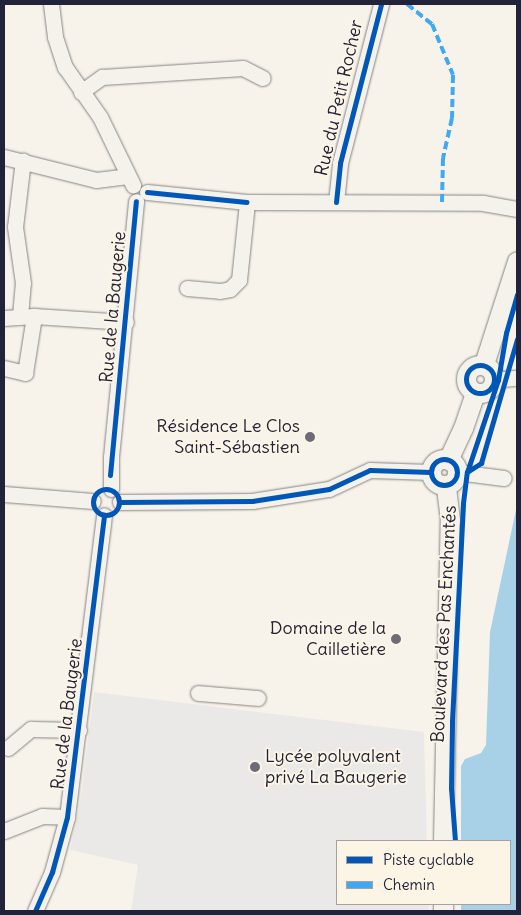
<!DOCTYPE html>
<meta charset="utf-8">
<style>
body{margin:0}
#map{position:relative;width:521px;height:915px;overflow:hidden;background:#f7f3ea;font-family:Delius,sans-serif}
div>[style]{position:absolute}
.built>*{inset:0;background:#ebe9e7}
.water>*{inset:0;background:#a8d1e7}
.roads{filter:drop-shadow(0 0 1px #868485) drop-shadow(0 0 1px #868485)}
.minor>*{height:15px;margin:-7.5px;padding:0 7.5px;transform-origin:7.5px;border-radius:7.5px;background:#f5f2ec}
.major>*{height:19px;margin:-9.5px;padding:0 9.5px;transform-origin:9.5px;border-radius:9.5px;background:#f5f2ec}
.major>.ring{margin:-9.5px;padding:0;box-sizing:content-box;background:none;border:19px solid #f5f2ec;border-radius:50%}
.quiet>*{height:4px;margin-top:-2px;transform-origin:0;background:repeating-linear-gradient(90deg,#3fa9f5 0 8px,transparent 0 12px)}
.cycleway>*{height:5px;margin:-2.5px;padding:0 2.5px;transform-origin:2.5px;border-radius:2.5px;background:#0057b8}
.cycleway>.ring{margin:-2.5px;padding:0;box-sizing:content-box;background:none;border:5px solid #0057b8;border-radius:50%}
.dots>*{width:14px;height:14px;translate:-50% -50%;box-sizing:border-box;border:2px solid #fcf5e5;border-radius:50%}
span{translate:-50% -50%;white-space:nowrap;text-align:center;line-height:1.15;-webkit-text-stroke:4px #fcf5e5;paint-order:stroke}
.street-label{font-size:18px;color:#22223b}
.poi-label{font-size:18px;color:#22223b}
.right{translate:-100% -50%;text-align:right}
.left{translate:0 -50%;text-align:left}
.frame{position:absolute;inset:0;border:5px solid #22223b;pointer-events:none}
.legend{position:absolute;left:336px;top:840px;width:175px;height:65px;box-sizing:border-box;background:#fcf5e5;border:1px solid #a5a1a1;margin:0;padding:6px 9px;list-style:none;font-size:15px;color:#22223b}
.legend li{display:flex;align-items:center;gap:10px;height:25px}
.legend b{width:25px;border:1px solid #a5a1a1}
</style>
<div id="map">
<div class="built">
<div style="clip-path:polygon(94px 692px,424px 732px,427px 841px,337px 841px,337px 904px,429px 904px,429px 911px,131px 911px,138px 865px,70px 850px,80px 803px)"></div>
</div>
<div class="water">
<div style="clip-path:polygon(517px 505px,517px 911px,461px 911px,461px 904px,510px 904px,510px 841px,461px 841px,461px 766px,465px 759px,481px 753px,486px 745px,490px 632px)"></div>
</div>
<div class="roads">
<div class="minor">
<div style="left:51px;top:4px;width:33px;rotate:83deg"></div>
<div style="left:55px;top:37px;width:32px;rotate:72deg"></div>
<div style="left:65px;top:67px;width:61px;rotate:55deg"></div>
<div style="left:100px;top:117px;width:76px;rotate:64.1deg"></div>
<div style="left:81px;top:92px;width:26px;rotate:-36deg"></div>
<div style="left:102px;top:77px;width:141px;rotate:-3.7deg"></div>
<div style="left:243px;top:68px;width:22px;rotate:27deg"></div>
<div style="left:4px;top:157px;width:95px;rotate:14deg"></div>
<div style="left:96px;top:180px;width:32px;rotate:-7deg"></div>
<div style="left:147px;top:192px;width:100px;rotate:5.7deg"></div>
<div style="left:247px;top:202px;width:236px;rotate:0.2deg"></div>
<div style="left:483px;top:203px;width:35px;rotate:10deg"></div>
<div style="left:336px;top:202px;width:39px;rotate:-84deg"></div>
<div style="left:340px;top:163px;width:164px;rotate:-75.5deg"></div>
<div style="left:187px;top:288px;width:33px;rotate:5deg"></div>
<div style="left:220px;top:291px;width:10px;rotate:-11deg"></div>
<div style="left:230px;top:289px;width:13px;rotate:-45deg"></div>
<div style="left:239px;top:280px;width:78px;rotate:-84.1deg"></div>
<div style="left:20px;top:316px;width:33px;rotate:-85deg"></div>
<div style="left:23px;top:283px;width:57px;rotate:-98.1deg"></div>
<div style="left:15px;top:227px;width:67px;rotate:-83.2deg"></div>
<div style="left:4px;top:318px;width:30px;rotate:-4deg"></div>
<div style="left:34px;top:316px;width:92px;rotate:3.7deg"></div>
<div style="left:4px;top:368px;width:22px;rotate:13deg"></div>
<div style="left:25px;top:373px;width:58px;rotate:-81deg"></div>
<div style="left:492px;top:380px;width:25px;rotate:-5deg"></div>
<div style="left:457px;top:472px;width:47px;rotate:7.3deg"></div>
<div style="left:111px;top:489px;width:32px;rotate:-90deg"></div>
<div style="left:111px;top:457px;width:257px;rotate:-84.4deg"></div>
<div style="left:4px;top:494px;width:89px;rotate:4.5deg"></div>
<div style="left:120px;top:502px;width:132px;rotate:-0.4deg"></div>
<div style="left:252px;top:501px;width:78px;rotate:-8.9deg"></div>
<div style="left:329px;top:489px;width:45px;rotate:-24.9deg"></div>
<div style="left:370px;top:470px;width:61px;rotate:1.9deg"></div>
<div style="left:198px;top:693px;width:60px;rotate:4.8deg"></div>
<div style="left:8px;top:748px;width:30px;rotate:-40deg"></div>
<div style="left:31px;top:729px;width:48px;rotate:1.2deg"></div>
<div style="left:4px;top:831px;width:41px;rotate:-21.5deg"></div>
<div style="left:42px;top:816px;width:25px;rotate:2deg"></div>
<div style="left:35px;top:911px;width:43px;rotate:-66.4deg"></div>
<div style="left:52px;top:872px;width:57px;rotate:-74.7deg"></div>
<div style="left:67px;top:817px;width:304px;rotate:-83deg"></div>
</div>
<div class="major">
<div style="left:484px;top:364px;width:108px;rotate:-72.2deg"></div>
<div class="ring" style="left:466px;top:365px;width:9px;height:9px"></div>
<div class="ring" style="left:431px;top:459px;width:7px;height:7px"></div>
<div style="left:448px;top:460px;width:35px;rotate:-65deg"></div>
<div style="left:463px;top:428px;width:36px;rotate:-71deg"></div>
<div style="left:443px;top:841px;width:321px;rotate:-88.8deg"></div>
<div style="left:450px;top:520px;width:35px;rotate:-97deg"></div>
<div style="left:443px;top:904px;width:7px;rotate:90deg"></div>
</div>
</div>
<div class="quiet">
<div style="left:407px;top:4px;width:32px;rotate:39deg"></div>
<div style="left:432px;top:24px;width:55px;rotate:67.6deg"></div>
<div style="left:453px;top:75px;width:43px;rotate:91.3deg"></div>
<div style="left:452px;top:118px;width:41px;rotate:102.7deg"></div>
<div style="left:443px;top:158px;width:45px;rotate:91.3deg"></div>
</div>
<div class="cycleway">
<div style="left:147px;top:192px;width:100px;rotate:5.7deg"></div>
<div style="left:336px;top:202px;width:39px;rotate:-84deg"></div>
<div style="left:340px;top:163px;width:164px;rotate:-75.5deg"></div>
<div class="ring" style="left:466px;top:365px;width:23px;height:23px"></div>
<div class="ring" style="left:431px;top:459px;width:21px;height:21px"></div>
<div style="left:467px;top:472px;width:17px;rotate:-33deg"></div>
<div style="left:481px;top:463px;width:129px;rotate:-73.8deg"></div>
<div style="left:110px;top:475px;width:275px;rotate:-84.6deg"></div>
<div class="ring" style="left:93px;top:489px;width:21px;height:21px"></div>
<div style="left:120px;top:502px;width:132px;rotate:-0.4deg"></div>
<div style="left:252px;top:501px;width:78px;rotate:-8.9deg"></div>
<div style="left:329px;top:489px;width:45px;rotate:-24.9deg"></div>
<div style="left:370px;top:470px;width:61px;rotate:1.9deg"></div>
<div style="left:455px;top:841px;width:53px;rotate:-94.3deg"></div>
<div style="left:451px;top:788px;width:67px;rotate:-89.1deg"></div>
<div style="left:452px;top:721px;width:218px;rotate:-87.1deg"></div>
<div style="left:463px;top:503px;width:31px;rotate:-83deg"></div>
<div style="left:467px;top:472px;width:97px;rotate:-71.4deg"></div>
<div style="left:498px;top:380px;width:48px;rotate:-80.3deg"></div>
<div style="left:506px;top:333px;width:40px;rotate:-74deg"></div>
<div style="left:35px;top:911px;width:43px;rotate:-66.4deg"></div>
<div style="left:52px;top:872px;width:57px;rotate:-74.7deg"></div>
<div style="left:67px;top:817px;width:304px;rotate:-83deg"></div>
</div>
<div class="dots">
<div style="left:310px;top:437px;background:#6d6b78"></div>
<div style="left:396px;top:639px;background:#6d6b78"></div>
<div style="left:255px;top:767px;background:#6d6b78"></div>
</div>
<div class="street-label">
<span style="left:339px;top:98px;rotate:-77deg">Rue du Petit Rocher</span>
<span style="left:113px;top:307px;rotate:-85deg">Rue de la Baugerie</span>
<span style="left:444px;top:624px;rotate:-87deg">Boulevard des Pas Enchantés</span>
<span style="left:67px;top:714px;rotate:-83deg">Rue de la Baugerie</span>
</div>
<div class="poi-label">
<span class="right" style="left:300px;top:437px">Résidence Le Clos<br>Saint-Sébastien</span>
<span class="right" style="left:386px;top:639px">Domaine de la<br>Cailletière</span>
<span class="left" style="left:265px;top:767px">Lycée polyvalent<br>privé La Baugerie</span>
</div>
<div class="frame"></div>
<ul class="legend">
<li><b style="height:6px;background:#0057b8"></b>Piste cyclable</li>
<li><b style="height:6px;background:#3fa9f5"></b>Chemin</li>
</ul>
</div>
